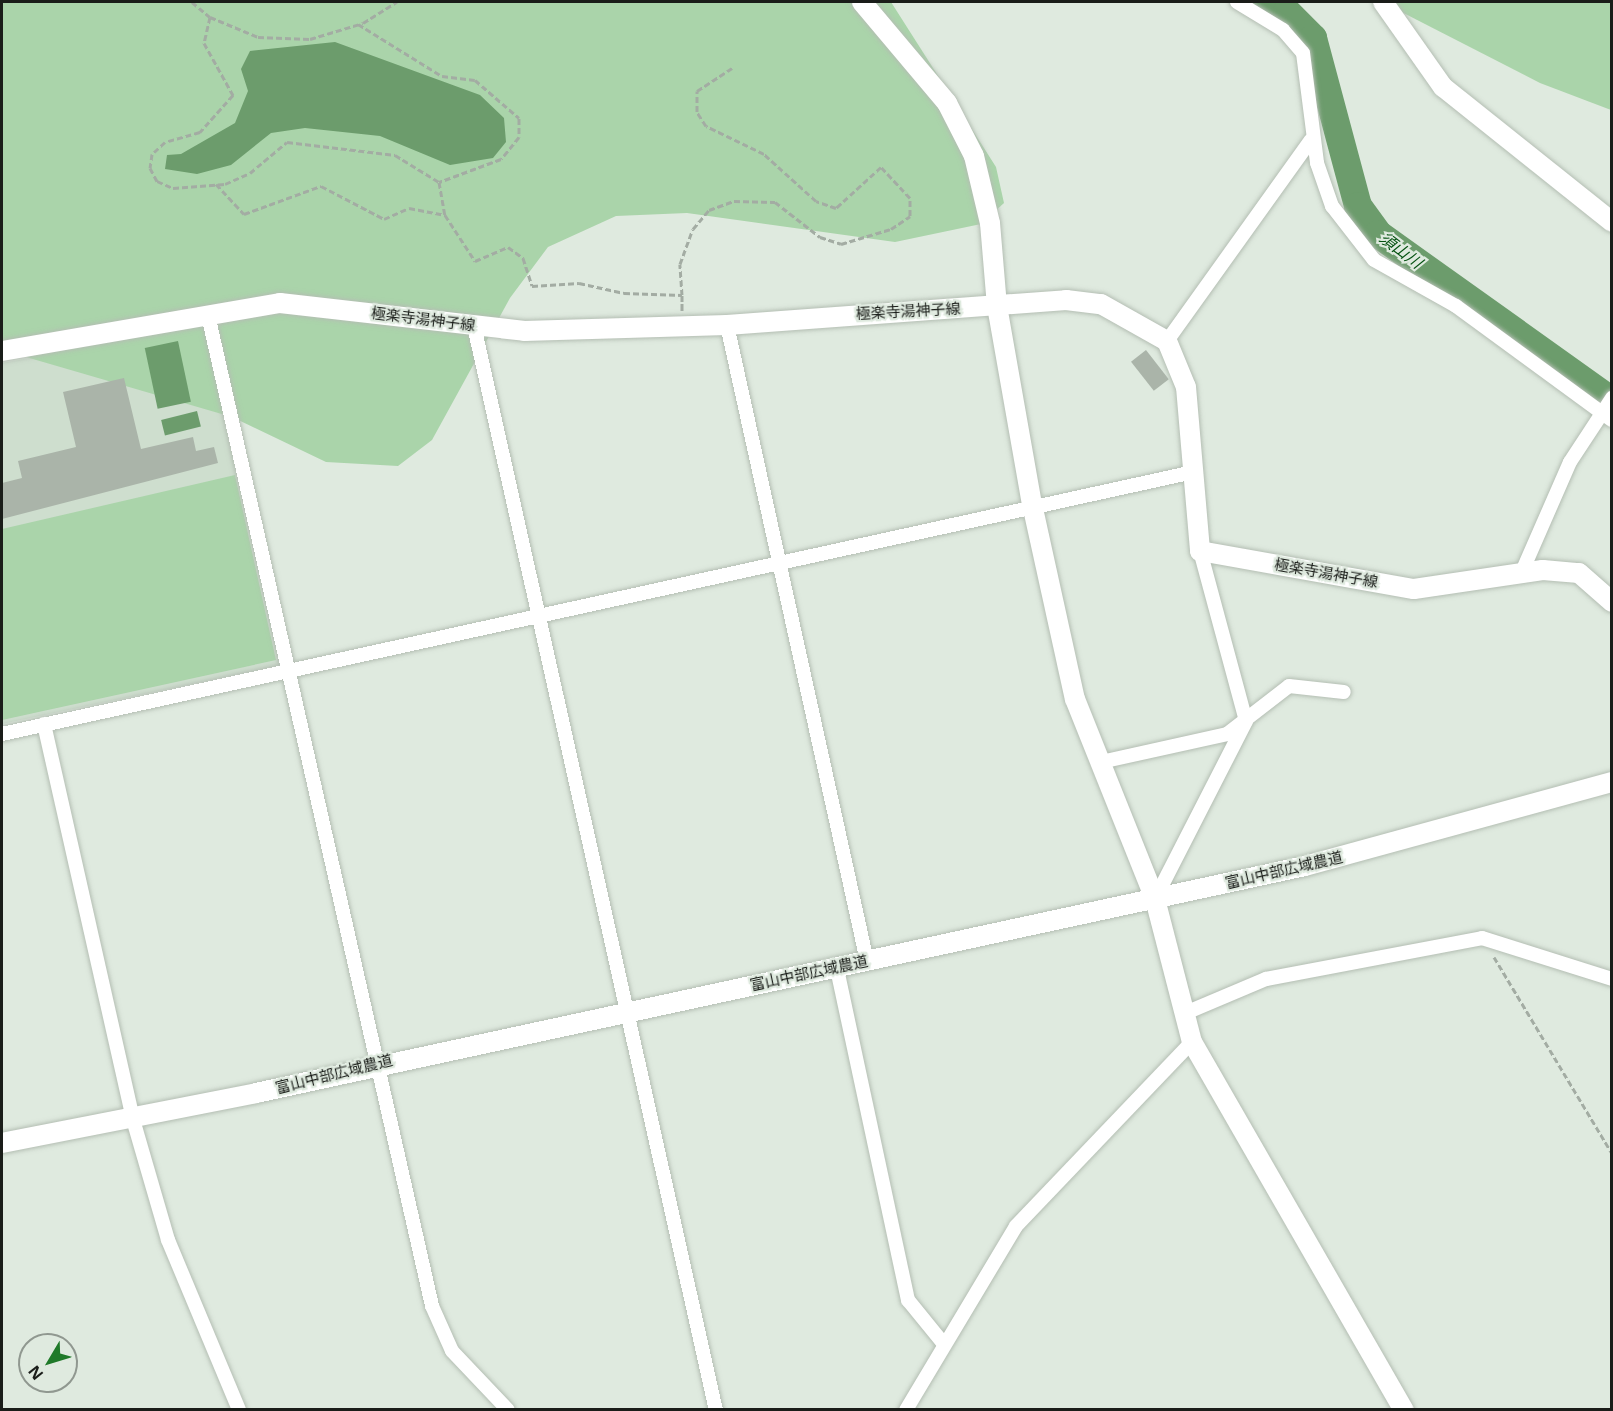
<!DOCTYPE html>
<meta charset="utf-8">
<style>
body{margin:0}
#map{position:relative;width:1613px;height:1411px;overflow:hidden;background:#dfeadf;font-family:"Open Sans","Noto Sans JP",sans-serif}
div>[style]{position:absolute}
.built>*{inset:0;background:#cedece}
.green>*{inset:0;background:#aad4aa}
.water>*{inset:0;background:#6c9c6c;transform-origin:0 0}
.river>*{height:28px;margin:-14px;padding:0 14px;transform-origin:14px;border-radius:14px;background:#6c9c6c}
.building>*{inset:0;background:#aab4a9;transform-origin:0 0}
.path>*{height:3px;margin-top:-1.5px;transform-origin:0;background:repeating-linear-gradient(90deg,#a3aca3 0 6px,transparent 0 9px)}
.roads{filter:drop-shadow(0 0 2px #b4beb3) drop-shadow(0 0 2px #b4beb3)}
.street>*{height:14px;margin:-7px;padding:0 7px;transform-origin:7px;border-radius:7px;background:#fff}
.secondary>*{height:20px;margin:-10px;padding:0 10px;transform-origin:10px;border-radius:10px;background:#fff}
span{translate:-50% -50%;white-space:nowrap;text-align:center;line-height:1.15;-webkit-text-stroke:4.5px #dfeadf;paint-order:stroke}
.street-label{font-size:15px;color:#1a1d19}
.water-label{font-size:16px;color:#055211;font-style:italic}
.frame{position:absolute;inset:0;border:3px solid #1a1d19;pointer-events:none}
.north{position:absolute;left:18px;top:1333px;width:60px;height:60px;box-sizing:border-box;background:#dfeadf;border:2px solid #909890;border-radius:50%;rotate:232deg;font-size:16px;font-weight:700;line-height:24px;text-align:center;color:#1a1d19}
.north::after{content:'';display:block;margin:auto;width:21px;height:27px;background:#1f7a29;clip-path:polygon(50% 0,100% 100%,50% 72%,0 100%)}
</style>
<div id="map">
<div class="built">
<div style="clip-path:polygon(202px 327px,282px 665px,2px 724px,2px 363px)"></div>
</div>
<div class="green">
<div style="clip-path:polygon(2px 2px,891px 2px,996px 167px,1004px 203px,981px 224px,895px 242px,687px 213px,616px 216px,548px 247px,510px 298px,432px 440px,398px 466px,326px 462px,232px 417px,2px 350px)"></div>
<div style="clip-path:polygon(1382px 2px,1611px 2px,1611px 110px,1540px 83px)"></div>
<div style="clip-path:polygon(235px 475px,276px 660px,2px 720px,2px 529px)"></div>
</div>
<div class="water">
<div style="clip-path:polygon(335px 42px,480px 95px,504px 118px,506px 142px,493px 158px,450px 165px,380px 136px,305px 128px,271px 133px,231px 165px,197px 174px,165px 169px,167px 155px,181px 154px,235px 123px,248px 91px,241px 69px,250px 51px)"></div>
<div style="left:178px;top:341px;width:62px;height:34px;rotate:78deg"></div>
<div style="left:197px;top:411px;width:16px;height:37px;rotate:76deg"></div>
</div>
<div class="river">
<div style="left:1267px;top:2px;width:22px;rotate:27deg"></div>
<div style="left:1287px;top:12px;width:37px;rotate:45deg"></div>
<div style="left:1313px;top:38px;width:174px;rotate:75deg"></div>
<div style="left:1358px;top:206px;width:34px;rotate:54deg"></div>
<div style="left:1378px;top:234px;width:287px;rotate:35.5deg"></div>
</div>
<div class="building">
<div style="left:1146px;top:350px;width:37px;height:19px;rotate:52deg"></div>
<div style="clip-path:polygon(124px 378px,141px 449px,193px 437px,196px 451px,214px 447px,218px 463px,2px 519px,2px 483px,22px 478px,18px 461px,76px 447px,63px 392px)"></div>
</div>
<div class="path">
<div style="left:192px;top:2px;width:23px;rotate:40deg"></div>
<div style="left:210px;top:17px;width:52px;rotate:22.6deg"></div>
<div style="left:258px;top:37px;width:52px;rotate:2.2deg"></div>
<div style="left:310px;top:39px;width:55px;rotate:-16.8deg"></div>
<div style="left:363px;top:23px;width:40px;rotate:-32deg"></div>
<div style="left:210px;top:17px;width:27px;rotate:103deg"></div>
<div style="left:204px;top:43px;width:60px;rotate:60.9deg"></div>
<div style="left:233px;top:95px;width:50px;rotate:131.7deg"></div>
<div style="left:200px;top:132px;width:36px;rotate:164deg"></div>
<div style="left:165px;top:142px;width:18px;rotate:137deg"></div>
<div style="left:152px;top:154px;width:14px;rotate:98deg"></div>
<div style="left:150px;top:168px;width:15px;rotate:62deg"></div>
<div style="left:157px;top:181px;width:17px;rotate:24deg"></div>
<div style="left:173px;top:188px;width:52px;rotate:-4.4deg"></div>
<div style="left:225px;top:184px;width:27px;rotate:-24deg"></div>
<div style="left:250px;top:173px;width:48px;rotate:-40deg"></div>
<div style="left:287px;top:142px;width:109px;rotate:6.9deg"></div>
<div style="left:395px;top:155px;width:52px;rotate:31.5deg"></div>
<div style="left:439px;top:182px;width:34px;rotate:80deg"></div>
<div style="left:445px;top:215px;width:55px;rotate:56.9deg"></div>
<div style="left:475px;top:261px;width:36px;rotate:-23deg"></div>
<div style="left:508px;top:247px;width:19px;rotate:36deg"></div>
<div style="left:523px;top:258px;width:29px;rotate:72deg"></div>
<div style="left:532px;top:286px;width:47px;rotate:-3.7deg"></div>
<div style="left:579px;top:283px;width:46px;rotate:12.5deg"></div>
<div style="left:624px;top:293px;width:58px;rotate:2deg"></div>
<div style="left:682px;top:295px;width:31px;rotate:-94deg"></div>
<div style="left:680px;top:264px;width:37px;rotate:-70deg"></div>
<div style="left:693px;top:229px;width:25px;rotate:-50deg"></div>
<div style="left:709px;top:210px;width:27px;rotate:-20deg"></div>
<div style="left:734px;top:201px;width:41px;rotate:1.4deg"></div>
<div style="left:775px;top:202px;width:57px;rotate:37.9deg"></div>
<div style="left:820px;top:237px;width:22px;rotate:18deg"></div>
<div style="left:841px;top:244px;width:52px;rotate:-16.7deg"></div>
<div style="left:891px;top:229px;width:23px;rotate:-34deg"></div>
<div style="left:910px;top:216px;width:18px;rotate:-90deg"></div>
<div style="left:910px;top:198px;width:42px;rotate:-133.1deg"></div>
<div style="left:881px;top:167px;width:61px;rotate:137.7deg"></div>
<div style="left:836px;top:208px;width:21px;rotate:-161deg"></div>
<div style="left:816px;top:201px;width:70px;rotate:-137.9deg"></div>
<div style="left:764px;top:154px;width:64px;rotate:-154.2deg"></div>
<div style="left:706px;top:126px;width:17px;rotate:-123deg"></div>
<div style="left:697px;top:112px;width:21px;rotate:-90deg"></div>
<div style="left:697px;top:91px;width:42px;rotate:-33.3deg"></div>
<div style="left:358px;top:24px;width:99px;rotate:31.8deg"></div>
<div style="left:442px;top:76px;width:33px;rotate:7deg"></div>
<div style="left:475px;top:80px;width:58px;rotate:40.8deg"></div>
<div style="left:519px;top:118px;width:19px;rotate:90deg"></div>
<div style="left:519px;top:137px;width:28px;rotate:129deg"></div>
<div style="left:501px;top:159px;width:66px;rotate:159.6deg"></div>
<div style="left:216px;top:184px;width:41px;rotate:47deg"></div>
<div style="left:244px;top:214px;width:82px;rotate:-20deg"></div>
<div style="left:321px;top:186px;width:71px;rotate:27.6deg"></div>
<div style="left:384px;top:219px;width:27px;rotate:-24deg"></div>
<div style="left:409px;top:208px;width:37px;rotate:11deg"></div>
<div style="left:682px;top:295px;width:16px;rotate:90deg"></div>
<div style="left:1494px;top:957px;width:229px;rotate:59deg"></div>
</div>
<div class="roads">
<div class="street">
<div style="left:1237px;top:2px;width:54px;rotate:31.3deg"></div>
<div style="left:1283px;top:30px;width:30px;rotate:49deg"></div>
<div style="left:1303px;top:53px;width:111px;rotate:82.7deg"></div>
<div style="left:1317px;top:163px;width:46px;rotate:70.8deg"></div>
<div style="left:1332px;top:206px;width:68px;rotate:52.1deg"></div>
<div style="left:1374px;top:260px;width:94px;rotate:29.3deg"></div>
<div style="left:1456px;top:306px;width:193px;rotate:36.2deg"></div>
<div style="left:208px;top:315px;width:1016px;rotate:77.26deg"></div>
<div style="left:432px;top:1306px;width:49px;rotate:66deg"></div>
<div style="left:452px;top:1351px;width:81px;rotate:46.5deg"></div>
<div style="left:727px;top:325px;width:651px;rotate:77.59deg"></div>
<div style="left:474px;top:326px;width:1111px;rotate:77.42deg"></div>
<div style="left:1167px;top:341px;width:247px;rotate:-54.4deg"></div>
<div style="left:1521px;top:574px;width:122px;rotate:-66.4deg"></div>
<div style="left:1570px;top:462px;width:77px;rotate:-56.7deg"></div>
<div style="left:44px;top:724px;width:402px;rotate:77.3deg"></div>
<div style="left:132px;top:1116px;width:129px;rotate:73.8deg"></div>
<div style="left:168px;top:1240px;width:184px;rotate:67.3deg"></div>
<div style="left:2px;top:734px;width:1215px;rotate:-12.4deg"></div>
<div style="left:1101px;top:762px;width:129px;rotate:-12.5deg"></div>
<div style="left:1227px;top:734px;width:78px;rotate:-37.7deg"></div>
<div style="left:1289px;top:686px;width:55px;rotate:6.2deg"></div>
<div style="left:1155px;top:899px;width:200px;rotate:-62.9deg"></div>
<div style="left:1246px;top:721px;width:176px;rotate:-105.1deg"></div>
<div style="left:837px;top:969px;width:339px;rotate:77.9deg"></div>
<div style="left:908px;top:1300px;width:55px;rotate:50.9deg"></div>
<div style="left:1183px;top:1014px;width:90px;rotate:-22.9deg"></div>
<div style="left:1266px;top:979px;width:220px;rotate:-10.7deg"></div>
<div style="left:1482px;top:938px;width:136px;rotate:17.5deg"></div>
<div style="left:906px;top:1410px;width:214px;rotate:-59.1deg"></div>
<div style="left:1016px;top:1226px;width:255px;rotate:-46.3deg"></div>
</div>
<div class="secondary">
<div style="left:862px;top:2px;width:132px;rotate:49.9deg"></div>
<div style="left:947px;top:103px;width:59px;rotate:63deg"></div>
<div style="left:974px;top:156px;width:69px;rotate:76.6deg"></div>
<div style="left:990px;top:223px;width:83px;rotate:85.2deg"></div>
<div style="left:997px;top:306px;width:201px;rotate:80deg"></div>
<div style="left:1032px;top:504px;width:200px;rotate:77.6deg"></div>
<div style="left:1075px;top:699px;width:215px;rotate:68.2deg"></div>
<div style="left:1155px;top:899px;width:148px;rotate:75.5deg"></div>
<div style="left:1192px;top:1042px;width:425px;rotate:60.1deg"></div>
<div style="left:1383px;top:2px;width:104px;rotate:54.8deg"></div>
<div style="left:1443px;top:87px;width:216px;rotate:38.6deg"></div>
<div style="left:2px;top:351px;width:282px;rotate:-9.8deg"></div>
<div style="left:280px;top:303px;width:246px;rotate:6.5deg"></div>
<div style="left:524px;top:331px;width:203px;rotate:-1.7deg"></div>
<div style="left:727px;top:325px;width:340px;rotate:-4.2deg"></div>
<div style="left:1066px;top:300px;width:35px;rotate:7deg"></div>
<div style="left:1101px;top:304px;width:76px;rotate:29.3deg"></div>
<div style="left:1167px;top:341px;width:50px;rotate:67.6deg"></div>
<div style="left:1186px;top:387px;width:165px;rotate:85.1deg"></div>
<div style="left:1200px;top:551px;width:217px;rotate:10.1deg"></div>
<div style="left:1414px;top:589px;width:130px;rotate:-8.4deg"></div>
<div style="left:1543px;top:570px;width:36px;rotate:5deg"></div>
<div style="left:1579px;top:573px;width:44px;rotate:41.3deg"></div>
<div style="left:2px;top:1143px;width:259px;rotate:-11.1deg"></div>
<div style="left:256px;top:1093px;width:1073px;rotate:-12.21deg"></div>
<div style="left:1305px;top:866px;width:318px;rotate:-15.3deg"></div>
</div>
</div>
<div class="street-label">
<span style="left:908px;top:311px;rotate:-3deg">極楽寺湯神子線</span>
<span style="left:423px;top:319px;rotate:7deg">極楽寺湯神子線</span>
<span style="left:1326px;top:573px;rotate:10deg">極楽寺湯神子線</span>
<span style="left:1284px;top:870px;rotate:-13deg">富山中部広域農道</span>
<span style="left:809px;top:973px;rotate:-12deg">富山中部広域農道</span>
<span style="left:334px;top:1074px;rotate:-14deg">富山中部広域農道</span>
</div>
<div class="water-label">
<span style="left:1401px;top:250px;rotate:37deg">須山川</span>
</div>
<div class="frame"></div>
<div class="north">N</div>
</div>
